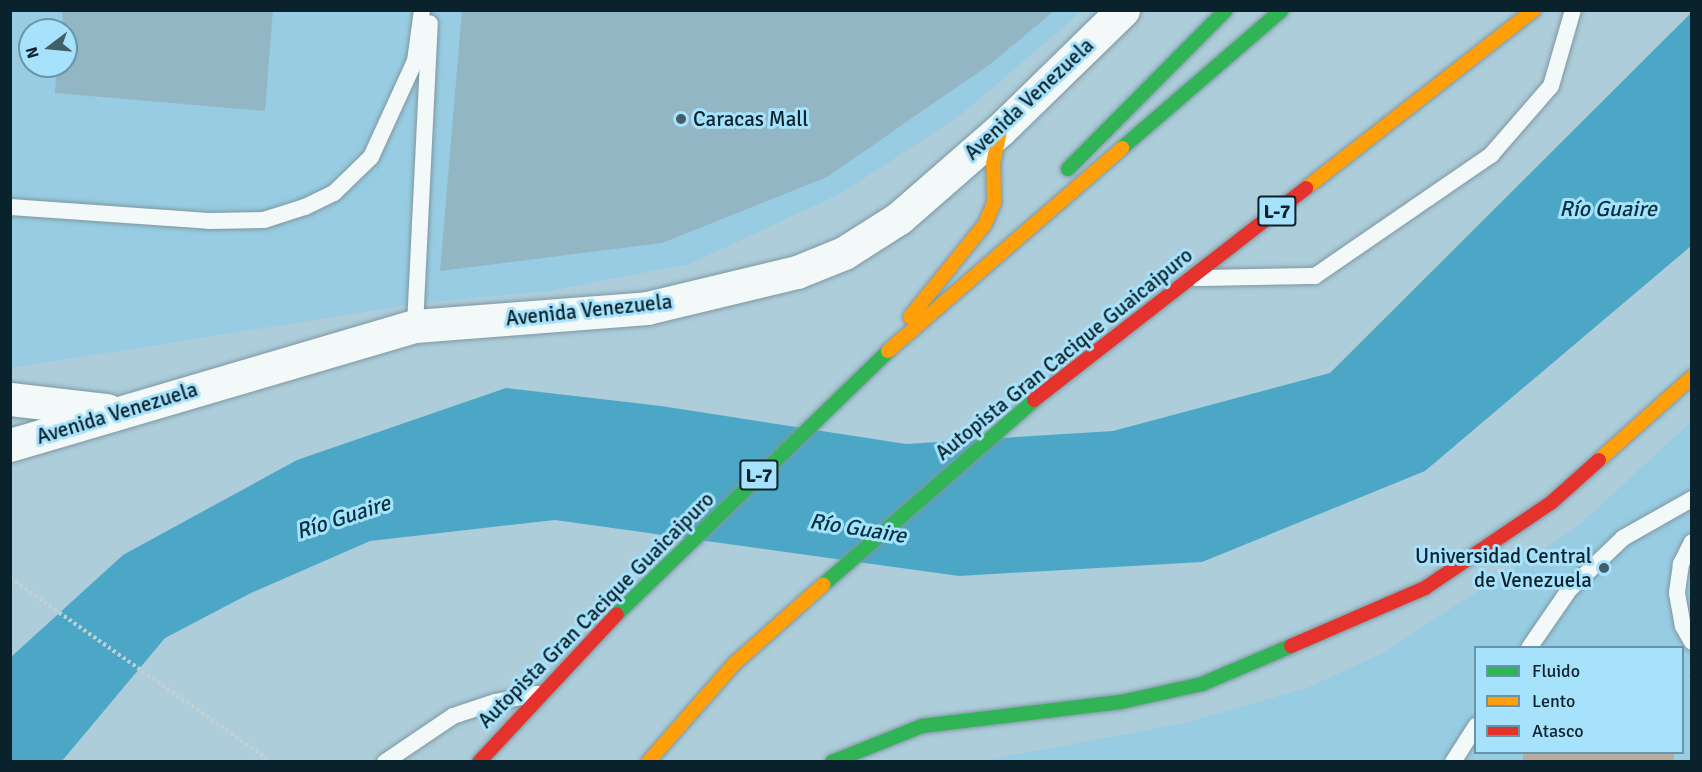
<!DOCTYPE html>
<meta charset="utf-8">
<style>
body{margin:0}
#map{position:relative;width:1702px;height:772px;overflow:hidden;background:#adcdda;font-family:Signika,sans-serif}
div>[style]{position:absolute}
.built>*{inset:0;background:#98cce2}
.green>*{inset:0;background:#b9aaa2;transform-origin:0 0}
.water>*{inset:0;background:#4ca7c6}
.building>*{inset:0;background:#92b6c3}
.path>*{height:4px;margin-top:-2px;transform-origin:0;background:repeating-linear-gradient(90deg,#c4cfd3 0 3px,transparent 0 6px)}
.roads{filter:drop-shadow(0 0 2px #7d97a1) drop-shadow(0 0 2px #7d97a1)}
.lane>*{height:16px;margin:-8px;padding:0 8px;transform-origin:8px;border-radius:8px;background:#f3f8f9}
.street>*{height:33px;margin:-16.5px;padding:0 16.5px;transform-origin:16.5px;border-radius:16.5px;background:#f3f8f9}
.fast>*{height:14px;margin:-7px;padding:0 7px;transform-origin:7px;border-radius:7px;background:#30b455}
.slow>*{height:14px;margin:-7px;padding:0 7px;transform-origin:7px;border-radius:7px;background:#ff9f0a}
.jam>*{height:14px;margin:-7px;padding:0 7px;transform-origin:7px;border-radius:7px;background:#e5322d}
.dots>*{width:16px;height:16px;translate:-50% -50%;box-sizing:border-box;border:3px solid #a6e2fc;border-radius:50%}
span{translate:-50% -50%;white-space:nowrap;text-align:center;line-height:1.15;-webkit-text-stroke:6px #a6e2fc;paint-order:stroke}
.shield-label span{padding:2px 4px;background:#a6e2fc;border:2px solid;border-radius:4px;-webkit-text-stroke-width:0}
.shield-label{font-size:20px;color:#09222b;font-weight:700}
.street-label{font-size:21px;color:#09222b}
.poi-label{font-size:21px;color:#09222b}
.left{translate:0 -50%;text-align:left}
.right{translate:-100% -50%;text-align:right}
.water-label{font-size:22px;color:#003242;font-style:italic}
.frame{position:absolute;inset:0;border:12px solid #09222b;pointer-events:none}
.legend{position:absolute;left:1474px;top:646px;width:210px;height:108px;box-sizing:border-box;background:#a6e2fc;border:2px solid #6795a8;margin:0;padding:8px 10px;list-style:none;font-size:18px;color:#09222b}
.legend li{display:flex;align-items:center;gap:12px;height:30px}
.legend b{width:30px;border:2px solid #6795a8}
.north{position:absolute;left:18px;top:18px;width:60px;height:60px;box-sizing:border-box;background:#a6e2fc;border:2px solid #6795a8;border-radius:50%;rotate:254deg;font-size:16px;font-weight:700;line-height:24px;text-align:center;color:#09222b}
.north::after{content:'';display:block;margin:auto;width:21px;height:27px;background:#425e68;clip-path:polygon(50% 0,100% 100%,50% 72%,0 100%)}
</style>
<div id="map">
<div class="built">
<div style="clip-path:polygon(evenodd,10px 11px,1082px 11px,962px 114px,842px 193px,689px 264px,548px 291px,421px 303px,11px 368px,10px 11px,30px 30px,66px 30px,66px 66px,30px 66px,30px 30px)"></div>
<div style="clip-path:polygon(evenodd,1691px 422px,1691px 761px,975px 762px,1181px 724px,1307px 688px,1383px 653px,1578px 526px,1691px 422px,1476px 648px,1682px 648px,1682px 752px,1476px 752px,1476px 648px)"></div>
</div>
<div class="green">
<div style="left:1523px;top:753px;width:151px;height:10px"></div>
</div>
<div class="water">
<div style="clip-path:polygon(1691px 13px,1691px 246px,1425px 471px,1202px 562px,959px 576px,555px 520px,370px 541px,251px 593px,165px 638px,62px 761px,11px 762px,11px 657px,123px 555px,297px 460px,506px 388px,661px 406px,906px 444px,1113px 431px,1330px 373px)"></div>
</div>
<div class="building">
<div style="clip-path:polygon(62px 10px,273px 10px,265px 111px,55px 93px,57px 66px,66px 66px)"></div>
<div style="clip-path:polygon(462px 10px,1055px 10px,993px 62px,827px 177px,662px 243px,440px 271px)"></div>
</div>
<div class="path">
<div style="left:10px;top:578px;width:320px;rotate:35.1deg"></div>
<div style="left:1691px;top:671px;width:29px;rotate:88deg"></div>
</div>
<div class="roads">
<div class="lane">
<div style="left:10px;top:207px;width:199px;rotate:4deg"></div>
<div style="left:209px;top:221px;width:55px;rotate:-1deg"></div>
<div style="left:264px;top:220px;width:43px;rotate:-17.6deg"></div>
<div style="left:305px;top:207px;width:32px;rotate:-26deg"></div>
<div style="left:334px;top:193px;width:52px;rotate:-44.2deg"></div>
<div style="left:371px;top:157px;width:106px;rotate:-65.4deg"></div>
<div style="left:415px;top:61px;width:51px;rotate:-82.2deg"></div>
<div style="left:1197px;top:278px;width:118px;rotate:-1deg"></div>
<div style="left:1315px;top:276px;width:214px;rotate:-34.5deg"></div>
<div style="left:1491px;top:155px;width:91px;rotate:-49deg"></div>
<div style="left:1551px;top:86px;width:79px;rotate:-73.9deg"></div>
<div style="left:415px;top:326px;width:303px;rotate:-87.2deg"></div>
<div style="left:1692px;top:542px;width:25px;rotate:117deg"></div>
<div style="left:1681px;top:564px;width:29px;rotate:98deg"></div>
<div style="left:1677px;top:593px;width:34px;rotate:80deg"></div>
<div style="left:1683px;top:626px;width:18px;rotate:61deg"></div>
<div style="left:1529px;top:648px;width:70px;rotate:-55.4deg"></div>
<div style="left:1569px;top:590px;width:75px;rotate:-43.9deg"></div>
<div style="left:1623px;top:538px;width:79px;rotate:-29.5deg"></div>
<div style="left:385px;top:762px;width:82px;rotate:-34.1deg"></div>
<div style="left:453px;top:716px;width:44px;rotate:-18.4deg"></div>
<div style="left:495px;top:702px;width:43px;rotate:-10.8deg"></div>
<div style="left:1453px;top:762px;width:43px;rotate:-57.4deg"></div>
</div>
<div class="street">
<div style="left:10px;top:399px;width:98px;rotate:6.5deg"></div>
<div style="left:10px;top:445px;width:422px;rotate:-16.4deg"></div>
<div style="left:415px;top:326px;width:233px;rotate:-4.4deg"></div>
<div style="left:647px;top:308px;width:154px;rotate:-13.5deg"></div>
<div style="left:797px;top:272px;width:51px;rotate:-22deg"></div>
<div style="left:844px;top:253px;width:65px;rotate:-32.5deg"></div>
<div style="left:899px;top:218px;width:134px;rotate:-41.1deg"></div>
<div style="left:1000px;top:130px;width:172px;rotate:-44.3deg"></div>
</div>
<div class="fast">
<div style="left:1122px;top:148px;width:211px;rotate:-40.8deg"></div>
<div style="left:1068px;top:169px;width:224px;rotate:-45.2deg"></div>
<div style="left:823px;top:585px;width:281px;rotate:-41.2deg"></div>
<div style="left:617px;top:614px;width:378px;rotate:-44.1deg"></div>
<div style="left:832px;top:762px;width:97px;rotate:-21.8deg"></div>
<div style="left:922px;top:726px;width:200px;rotate:-6.9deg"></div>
<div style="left:1121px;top:702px;width:83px;rotate:-12.5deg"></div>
<div style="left:1202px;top:684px;width:97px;rotate:-23.1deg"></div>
</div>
<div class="slow">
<div style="left:1306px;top:188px;width:289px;rotate:-38deg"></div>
<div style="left:910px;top:317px;width:119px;rotate:-51.1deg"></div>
<div style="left:985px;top:224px;width:23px;rotate:-67deg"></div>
<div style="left:994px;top:203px;width:39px;rotate:-91deg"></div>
<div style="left:993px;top:164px;width:35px;rotate:-78deg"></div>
<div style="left:888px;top:351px;width:310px;rotate:-40.9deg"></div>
<div style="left:1599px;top:460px;width:125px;rotate:-41.7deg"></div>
<div style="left:648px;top:762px;width:132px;rotate:-48.7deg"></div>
<div style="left:735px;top:663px;width:118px;rotate:-41.6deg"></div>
</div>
<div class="jam">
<div style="left:1034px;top:400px;width:345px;rotate:-37.9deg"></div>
<div style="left:1291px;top:646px;width:146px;rotate:-23.4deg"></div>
<div style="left:1425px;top:588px;width:153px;rotate:-34.1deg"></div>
<div style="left:1552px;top:502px;width:63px;rotate:-41.8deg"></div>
<div style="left:479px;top:762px;width:202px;rotate:-47deg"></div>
</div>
</div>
<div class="dots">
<div style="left:681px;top:119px;background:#425e68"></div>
<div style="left:1604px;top:568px;background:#425e68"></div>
</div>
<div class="shield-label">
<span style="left:1277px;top:211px">L-7</span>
<span style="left:759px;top:475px">L-7</span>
</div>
<div class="street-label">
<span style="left:1029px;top:99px;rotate:-43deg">Avenida Venezuela</span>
<span style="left:589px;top:310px;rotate:-6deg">Avenida Venezuela</span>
<span style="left:1064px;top:354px;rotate:-39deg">Autopista Gran Cacique Guaicaipuro</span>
<span style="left:117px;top:413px;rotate:-17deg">Avenida Venezuela</span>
<span style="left:596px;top:610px;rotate:-45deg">Autopista Gran Cacique Guaicaipuro</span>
</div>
<div class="poi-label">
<span class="left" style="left:693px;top:119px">Caracas Mall</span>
<span class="right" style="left:1592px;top:568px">Universidad Central<br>de Venezuela</span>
</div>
<div class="water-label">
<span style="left:1608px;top:209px">Río Guaire</span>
<span style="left:343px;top:517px;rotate:-18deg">Río Guaire</span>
<span style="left:858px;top:528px;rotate:9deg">Río Guaire</span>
</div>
<div class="frame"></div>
<ul class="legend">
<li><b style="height:8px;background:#30b455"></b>Fluido</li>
<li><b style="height:8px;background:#ff9f0a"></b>Lento</li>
<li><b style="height:8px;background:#e5322d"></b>Atasco</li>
</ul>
<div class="north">N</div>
</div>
